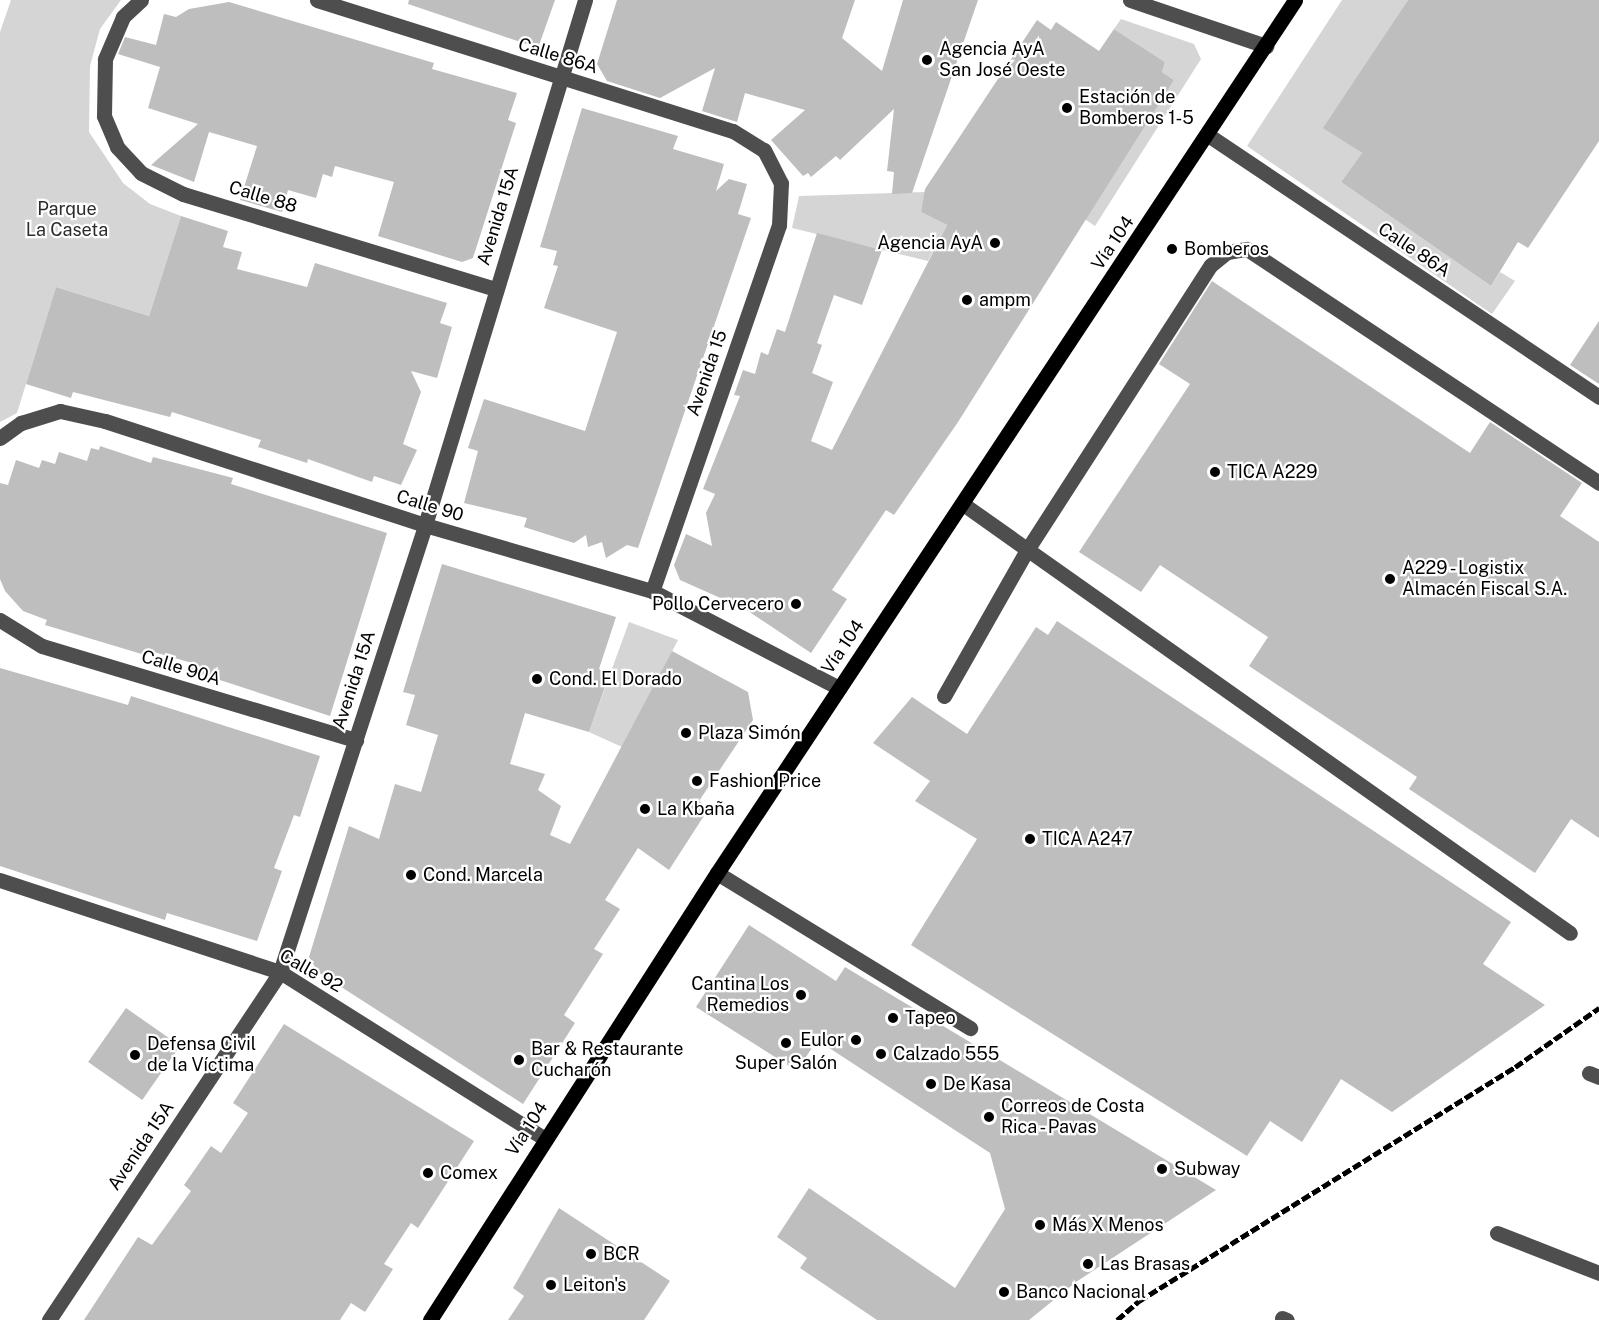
<!DOCTYPE html>
<meta charset="utf-8">
<style>
body{margin:0}
#map{position:relative;width:1599px;height:1320px;overflow:hidden;background:#fff;font-family:"Public Sans",sans-serif}
div>[style]{position:absolute}
.green>*{inset:0;background:#d5d5d5}
.building>*{inset:0;background:#bebebe;transform-origin:0 0}
.minor>*{height:15px;margin:-7.5px;padding:0 7.5px;transform-origin:7.5px;border-radius:7.5px;background:#4e4e4e}
.major>*{height:15px;margin:-7.5px;padding:0 7.5px;transform-origin:7.5px;border-radius:7.5px;background:#000}
.rail>*{height:4.5px;margin-top:-2.25px;transform-origin:0;background:repeating-linear-gradient(90deg,#000 0 9px,transparent 0 12px)}
.dots>*{width:16px;height:16px;translate:-50% -50%;box-sizing:border-box;border:3px solid #fff;border-radius:50%}
span{translate:-50% -50%;white-space:nowrap;text-align:center;line-height:1.15;-webkit-text-stroke:4.5px #fff;paint-order:stroke}
.poi-label{font-size:18px;color:#000}
.left{translate:0 -50%;text-align:left}
.right{translate:-100% -50%;text-align:right}
.street-label{font-size:18px;color:#000}
.park-label{font-size:18px;color:#2c2c2c}
</style>
<div id="map">
<div class="green">
<div style="clip-path:polygon(11px 0,121px 0,100px 29px,90px 66px,89px 132px,123px 183px,150px 204px,181px 216px,149px 316px,56px 287px,17px 413px,0 422px,0 32px)"></div>
<div style="clip-path:polygon(1342px 0,1408px 0,1324px 128px,1362px 153px,1341px 182px,1491px 286px,1500px 272px,1515px 281px,1492px 314px,1247px 146px)"></div>
<div style="clip-path:polygon(1121px 19px,1194px 44px,1201px 59px,1095px 226px,1083px 218px,1174px 80px,1162px 72px,1165px 62px,1114px 29px)"></div>
<div style="clip-path:polygon(925px 192px,921px 212px,947px 225px,928px 261px,792px 228px,799px 196px)"></div>
<div style="clip-path:polygon(629px 622px,678px 640px,622px 747px,589px 732px)"></div>
</div>
<div class="building">
<div style="clip-path:polygon(409px 0,555px 0,538px 48px,408px 4px)"></div>
<div style="clip-path:polygon(617px 0,855px 0,842px 38px,882px 71px,903px 0,978px 0,912px 193px,892px 194px,894px 172px,887px 171px,894px 109px,840px 160px,836px 156px,811px 177px,808px 173px,803px 176px,771px 140px,805px 110px,745px 93px,737px 122px,702px 111px,715px 68px,660px 98px,607px 81px,597px 64px)"></div>
<div style="clip-path:polygon(1408px 0,1599px 0,1599px 141px,1528px 248px,1518px 242px,1491px 286px,1341px 182px,1362px 153px,1323px 128px)"></div>
<div style="clip-path:polygon(229px 2px,434px 63px,432px 69px,517px 93px,508px 120px,516px 123px,473px 258px,462px 262px,378px 236px,394px 182px,335px 166px,332px 177px,323px 174px,316px 198px,288px 190px,282px 212px,240px 200px,257px 146px,209px 132px,194px 182px,151px 165px,198px 124px,148px 108px,160px 67px,118px 54px,125px 37px,156px 45px,164px 14px,176px 17px,189px 9px)"></div>
<div style="clip-path:polygon(1037px 20px,1051px 30px,1056px 22px,1099px 51px,1114px 29px,1165px 62px,1162px 72px,1174px 80px,958px 422px,894px 515px,886px 510px,832px 590px,847px 599px,811px 653px,745px 609px,680px 580px,674px 565px,686px 534px,712px 546px,706px 513px,715px 494px,703px 489px,740px 396px,734px 395px,743px 370px,755px 374px,761px 352px,768px 355px,777px 329px,785px 332px,817px 233px,882px 250px,862px 305px,834px 295px,817px 343px,822px 345px,812px 373px,833px 382px,811px 441px,832px 450px,947px 225px,921px 212px,925px 189px)"></div>
<div style="clip-path:polygon(582px 108px,678px 136px,673px 149px,724px 164px,716px 191px,729px 179px,747px 184px,738px 214px,751px 218px,638px 548px,627px 545px,606px 558px,602px 542px,588px 547px,586px 535px,574px 543px,524px 527px,527px 518px,464px 503px,478px 451px,468px 448px,484px 399px,585px 431px,617px 332px,544px 308px,558px 266px,553px 265px,557px 251px,540px 247px)"></div>
<div style="clip-path:polygon(181px 216px,228px 231px,223px 247px,242px 252px,237px 269px,307px 287px,315px 263px,447px 303px,440px 323px,452px 327px,437px 378px,411px 371px,421px 392px,403px 444px,417px 450px,401px 485px,374px 476px,372px 482px,308px 459px,307px 463px,258px 447px,261px 440px,172px 412px,170px 417px,73px 392px,71px 398px,26px 384px,56px 287px,149px 316px)"></div>
<div style="clip-path:polygon(1212px 281px,1470px 453px,1490px 422px,1582px 483px,1560px 516px,1599px 542px,1599px 838px,1571px 819px,1535px 873px,1409px 789px,1417px 777px,1249px 666px,1268px 637px,1160px 565px,1141px 592px,1079px 552px,1190px 384px,1159px 364px)"></div>
<div style="clip-path:polygon(1599px 321px,1599px 384px,1570px 365px)"></div>
<div style="clip-path:polygon(100px 446px,151px 463px,153px 457px,233px 478px,231px 484px,387px 533px,330px 716px,189px 670px,192px 663px,147px 650px,145px 655px,45px 625px,47px 620px,23px 611px,5px 591px,0 579px,0 483px,8px 485px,16px 460px,39px 468px,42px 460px,55px 464px,59px 452px,87px 461px,91px 448px,99px 450px)"></div>
<div style="clip-path:polygon(442px 564px,616px 617px,599px 669px,610px 673px,589px 732px,525px 713px,510px 764px,545px 774px,538px 790px,561px 806px,550px 835px,570px 844px,672px 651px,748px 692px,753px 720px,699px 801px,709px 808px,669px 870px,638px 848px,605px 900px,620px 909px,594px 949px,603px 954px,564px 1015px,575px 1023px,523px 1104px,318px 972px,309px 957px,349px 826px,379px 839px,395px 784px,421px 792px,438px 735px,406px 725px,415px 695px,403px 692px)"></div>
<div style="clip-path:polygon(1057px 621px,1511px 922px,1483px 964px,1545px 1005px,1392px 1112px,1341px 1079px,1302px 1142px,1270px 1121px,1247px 1156px,911px 945px,977px 839px,915px 801px,930px 781px,873px 743px,912px 697px,967px 734px,1036px 627px,1048px 635px)"></div>
<div style="clip-path:polygon(0 668px,128px 705px,131px 696px,320px 756px,300px 817px,294px 815px,274px 868px,282px 871px,257px 941px,167px 913px,165px 920px,0 866px)"></div>
<div style="clip-path:polygon(749px 925px,836px 981px,845px 967px,1216px 1190px,1076px 1282px,1029px 1320px,877px 1320px,800px 1268px,807px 1258px,777px 1237px,809px 1188px,955px 1288px,1005px 1209px,990px 1153px,817px 1040px,797px 1071px,696px 1007px)"></div>
<div style="left:126px;top:1008px;width:66px;height:66px;rotate:35deg"></div>
<div style="clip-path:polygon(284px 1024px,474px 1141px,418px 1228px,411px 1223px,384px 1264px,393px 1269px,365px 1312px,351px 1303px,340px 1320px,84px 1320px,138px 1237px,152px 1245px,191px 1191px,184px 1185px,211px 1146px,221px 1153px,248px 1113px,233px 1103px)"></div>
<div style="clip-path:polygon(559px 1208px,670px 1281px,644px 1320px,508px 1320px,524px 1296px,513px 1288px)"></div>
</div>
<div class="minor">
<div style="left:141px;top:0;width:25px;rotate:137deg"></div>
<div style="left:123px;top:17px;width:46px;rotate:113.2deg"></div>
<div style="left:105px;top:59px;width:57px;rotate:91deg"></div>
<div style="left:104px;top:116px;width:34px;rotate:67deg"></div>
<div style="left:117px;top:147px;width:35px;rotate:47deg"></div>
<div style="left:141px;top:173px;width:47px;rotate:26.6deg"></div>
<div style="left:183px;top:194px;width:327px;rotate:16.9deg"></div>
<div style="left:317px;top:0;width:436px;rotate:17.5deg"></div>
<div style="left:733px;top:131px;width:36px;rotate:32deg"></div>
<div style="left:764px;top:150px;width:37px;rotate:63deg"></div>
<div style="left:781px;top:183px;width:42px;rotate:92.7deg"></div>
<div style="left:779px;top:225px;width:387px;rotate:109.1deg"></div>
<div style="left:1130px;top:0;width:144px;rotate:18.7deg"></div>
<div style="left:1208px;top:135px;width:471px;rotate:33.8deg"></div>
<div style="left:0;top:438px;width:26px;rotate:-36deg"></div>
<div style="left:21px;top:423px;width:41px;rotate:-17.1deg"></div>
<div style="left:60px;top:411px;width:46px;rotate:12.5deg"></div>
<div style="left:105px;top:421px;width:336px;rotate:18deg"></div>
<div style="left:425px;top:525px;width:236px;rotate:16.2deg"></div>
<div style="left:652px;top:591px;width:211px;rotate:27.4deg"></div>
<div style="left:963px;top:504px;width:743px;rotate:35.25deg"></div>
<div style="left:0;top:620px;width:49px;rotate:31.8deg"></div>
<div style="left:42px;top:646px;width:328px;rotate:16.7deg"></div>
<div style="left:944px;top:696px;width:168px;rotate:-60.4deg"></div>
<div style="left:1027px;top:550px;width:339px;rotate:-57.2deg"></div>
<div style="left:1211px;top:265px;width:21px;rotate:-39deg"></div>
<div style="left:1227px;top:252px;width:20px;rotate:-9deg"></div>
<div style="left:1247px;top:249px;width:423px;rotate:33.6deg"></div>
<div style="left:717px;top:873px;width:297px;rotate:31.5deg"></div>
<div style="left:0;top:880px;width:295px;rotate:18.2deg"></div>
<div style="left:280px;top:972px;width:312px;rotate:32.2deg"></div>
<div style="left:1589px;top:1073px;width:11px;rotate:22deg"></div>
<div style="left:1497px;top:1233px;width:110px;rotate:21.4deg"></div>
<div style="left:1282px;top:1318px;width:5px;rotate:22deg"></div>
<div style="left:49px;top:1320px;width:418px;rotate:-56.4deg"></div>
<div style="left:280px;top:972px;width:470px;rotate:-72deg"></div>
<div style="left:425px;top:525px;width:549px;rotate:-73.05deg"></div>
</div>
<div class="major">
<div style="left:430px;top:1320px;width:531px;rotate:-57.3deg"></div>
<div style="left:717px;top:873px;width:1047px;rotate:-56.49deg"></div>
</div>
<div class="rail">
<div style="left:1117px;top:1320px;width:29px;rotate:-41deg"></div>
<div style="left:1139px;top:1301px;width:443px;rotate:-31.9deg"></div>
<div style="left:1515px;top:1067px;width:103px;rotate:-35.1deg"></div>
</div>
<div class="dots">
<div style="left:927px;top:60px;background:#000"></div>
<div style="left:1067px;top:108px;background:#000"></div>
<div style="left:995px;top:243px;background:#000"></div>
<div style="left:1172px;top:249px;background:#000"></div>
<div style="left:967px;top:300px;background:#000"></div>
<div style="left:1215px;top:472px;background:#000"></div>
<div style="left:1390px;top:579px;background:#000"></div>
<div style="left:796px;top:604px;background:#000"></div>
<div style="left:537px;top:679px;background:#000"></div>
<div style="left:686px;top:733px;background:#000"></div>
<div style="left:697px;top:781px;background:#000"></div>
<div style="left:645px;top:809px;background:#000"></div>
<div style="left:1030px;top:839px;background:#000"></div>
<div style="left:411px;top:875px;background:#000"></div>
<div style="left:801px;top:995px;background:#000"></div>
<div style="left:893px;top:1018px;background:#000"></div>
<div style="left:856px;top:1040px;background:#000"></div>
<div style="left:786px;top:1043px;background:#000"></div>
<div style="left:881px;top:1054px;background:#000"></div>
<div style="left:135px;top:1055px;background:#000"></div>
<div style="left:519px;top:1060px;background:#000"></div>
<div style="left:931px;top:1084px;background:#000"></div>
<div style="left:989px;top:1117px;background:#000"></div>
<div style="left:1162px;top:1169px;background:#000"></div>
<div style="left:428px;top:1173px;background:#000"></div>
<div style="left:1040px;top:1225px;background:#000"></div>
<div style="left:591px;top:1254px;background:#000"></div>
<div style="left:1088px;top:1264px;background:#000"></div>
<div style="left:551px;top:1285px;background:#000"></div>
<div style="left:1004px;top:1292px;background:#000"></div>
</div>
<div class="poi-label">
<span class="left" style="left:939px;top:60px">Agencia AyA<br>San José Oeste</span>
<span class="left" style="left:1079px;top:108px">Estación de<br>Bomberos 1-5</span>
<span class="right" style="left:983px;top:243px">Agencia AyA</span>
<span class="left" style="left:1184px;top:249px">Bomberos</span>
<span class="left" style="left:979px;top:300px">ampm</span>
<span class="left" style="left:1227px;top:472px">TICA A229</span>
<span class="left" style="left:1402px;top:579px">A229 - Logistix<br>Almacén Fiscal S.A.</span>
<span class="right" style="left:784px;top:604px">Pollo Cervecero</span>
<span class="left" style="left:549px;top:679px">Cond. El Dorado</span>
<span class="left" style="left:698px;top:733px">Plaza Simón</span>
<span class="left" style="left:709px;top:781px">Fashion Price</span>
<span class="left" style="left:657px;top:809px">La Kbaña</span>
<span class="left" style="left:1042px;top:839px">TICA A247</span>
<span class="left" style="left:423px;top:875px">Cond. Marcela</span>
<span class="right" style="left:789px;top:995px">Cantina Los<br>Remedios</span>
<span class="left" style="left:905px;top:1018px">Tapeo</span>
<span class="right" style="left:844px;top:1040px">Eulor</span>
<span class="left" style="left:147px;top:1055px">Defensa Civil<br>de la Víctima</span>
<span class="left" style="left:531px;top:1060px">Bar &amp; Restaurante<br>Cucharón</span>
<span class="left" style="left:893px;top:1054px">Calzado 555</span>
<span style="left:786px;top:1063px">Super Salón</span>
<span class="left" style="left:943px;top:1084px">De Kasa</span>
<span class="left" style="left:1001px;top:1117px">Correos de Costa<br>Rica - Pavas</span>
<span class="left" style="left:1174px;top:1169px">Subway</span>
<span class="left" style="left:440px;top:1173px">Comex</span>
<span class="left" style="left:1052px;top:1225px">Más X Menos</span>
<span class="left" style="left:603px;top:1254px">BCR</span>
<span class="left" style="left:1100px;top:1264px">Las Brasas</span>
<span class="left" style="left:563px;top:1285px">Leiton's</span>
<span class="left" style="left:1016px;top:1292px">Banco Nacional</span>
</div>
<div class="street-label">
<span style="left:558px;top:56px;rotate:17deg">Calle 86A</span>
<span style="left:263px;top:197px;rotate:17deg">Calle 88</span>
<span style="left:498px;top:216px;rotate:-73deg">Avenida 15A</span>
<span style="left:1113px;top:243px;rotate:-56deg">Vía 104</span>
<span style="left:1414px;top:250px;rotate:34deg">Calle 86A</span>
<span style="left:707px;top:373px;rotate:-71deg">Avenida 15</span>
<span style="left:430px;top:506px;rotate:17deg">Calle 90</span>
<span style="left:843px;top:647px;rotate:-56deg">Vía 104</span>
<span style="left:181px;top:668px;rotate:17deg">Calle 90A</span>
<span style="left:354px;top:680px;rotate:-72deg">Avenida 15A</span>
<span style="left:311px;top:971px;rotate:29deg">Calle 92</span>
<span style="left:527px;top:1129px;rotate:-57deg">Vía 104</span>
<span style="left:141px;top:1146px;rotate:-56deg">Avenida 15A</span>
</div>
<div class="park-label">
<span style="left:67px;top:220px">Parque<br>La Caseta</span>
</div>
</div>
